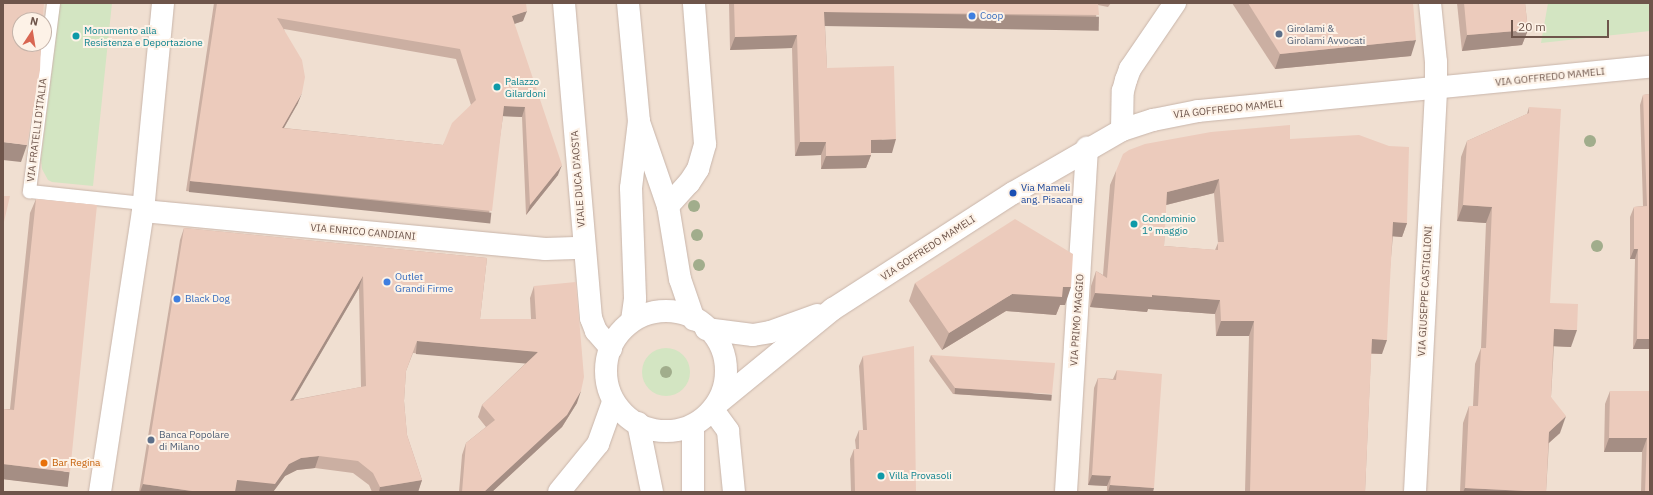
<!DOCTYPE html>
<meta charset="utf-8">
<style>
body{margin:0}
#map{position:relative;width:1653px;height:495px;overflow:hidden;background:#f9eee1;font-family:"IBM Plex Sans",sans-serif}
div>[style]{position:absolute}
.residential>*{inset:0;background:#f0dfd1}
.green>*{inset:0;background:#d3e5c2}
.round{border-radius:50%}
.roads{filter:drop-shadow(0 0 1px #c8b5aa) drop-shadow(0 0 1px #c8b5aa)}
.service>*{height:13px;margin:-6.5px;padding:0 6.5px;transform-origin:6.5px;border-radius:6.5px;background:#fff}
.minor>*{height:22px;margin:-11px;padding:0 11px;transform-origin:11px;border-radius:11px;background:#fff}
.tertiary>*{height:22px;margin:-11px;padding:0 11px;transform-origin:11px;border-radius:11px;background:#fff}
.secondary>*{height:22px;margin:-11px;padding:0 11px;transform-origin:11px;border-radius:11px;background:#fff}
.secondary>.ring{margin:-11px;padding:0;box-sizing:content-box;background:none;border:22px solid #fff;border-radius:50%}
.trees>*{width:12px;height:12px;margin:-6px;border-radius:50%;background:#a1ad8c}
.wall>*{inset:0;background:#cbafa2}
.shaded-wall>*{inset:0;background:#a58e84;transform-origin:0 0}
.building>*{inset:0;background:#eccbbc}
.dots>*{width:11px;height:11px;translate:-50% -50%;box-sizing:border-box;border:2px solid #fdf2e7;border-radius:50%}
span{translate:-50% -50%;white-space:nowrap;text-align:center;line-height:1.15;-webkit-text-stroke:4px #fdf2e7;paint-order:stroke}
.shop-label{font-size:10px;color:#366cbe}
.left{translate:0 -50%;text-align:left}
.service-label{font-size:10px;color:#4e5e75}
.culture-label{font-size:10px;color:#0d838f}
.street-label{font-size:10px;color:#6e554b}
.transit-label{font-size:10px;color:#164399}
.food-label{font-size:10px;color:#c56008}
.frame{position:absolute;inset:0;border:4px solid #6e554b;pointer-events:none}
.north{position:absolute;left:12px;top:12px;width:40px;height:40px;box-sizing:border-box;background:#fdf2e7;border:1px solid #c4b3a9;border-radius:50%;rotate:12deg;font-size:11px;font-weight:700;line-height:16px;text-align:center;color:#6e554b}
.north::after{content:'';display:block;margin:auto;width:14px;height:18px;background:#d86652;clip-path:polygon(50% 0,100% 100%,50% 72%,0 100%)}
.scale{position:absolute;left:1511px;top:20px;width:98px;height:18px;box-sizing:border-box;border:2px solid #6e554b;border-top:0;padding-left:5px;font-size:12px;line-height:14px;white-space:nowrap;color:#6e554b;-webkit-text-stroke:3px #fdf2e7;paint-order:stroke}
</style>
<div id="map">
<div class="residential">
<div style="clip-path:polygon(evenodd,3px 3px,1650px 3px,1650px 492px,3px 492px,3px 3px,20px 20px,44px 20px,44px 44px,20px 44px,20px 20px)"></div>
</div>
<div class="green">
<div style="clip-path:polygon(60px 3px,112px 3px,93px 186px,52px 182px,48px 180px,42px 169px,41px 159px)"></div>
<div style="clip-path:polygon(1548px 3px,1650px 3px,1650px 31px,1541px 43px)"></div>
<div class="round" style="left:642px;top:348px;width:48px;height:48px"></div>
</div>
<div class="roads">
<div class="service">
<div style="left:53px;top:3px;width:190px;rotate:97.3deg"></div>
<div style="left:29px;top:191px;width:115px;rotate:6deg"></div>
</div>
<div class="minor">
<div style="left:564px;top:3px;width:316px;rotate:85.1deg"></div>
<div style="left:591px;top:318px;width:14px;rotate:69deg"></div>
<div style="left:596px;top:331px;width:23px;rotate:49deg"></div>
<div style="left:1122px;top:130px;width:39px;rotate:-89deg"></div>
<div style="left:1123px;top:91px;width:11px;rotate:-75deg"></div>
<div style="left:1126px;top:80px;width:12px;rotate:-70deg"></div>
<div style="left:1130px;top:69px;width:80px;rotate:-55.7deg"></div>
<div style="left:668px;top:206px;width:31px;rotate:-48deg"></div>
<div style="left:689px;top:183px;width:17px;rotate:-57deg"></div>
<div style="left:698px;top:169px;width:26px;rotate:-74deg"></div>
<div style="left:705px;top:144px;width:141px;rotate:-94.5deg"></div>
<div style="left:143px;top:211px;width:404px;rotate:5.4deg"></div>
<div style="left:545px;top:249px;width:38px;rotate:-2deg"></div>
<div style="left:713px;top:410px;width:26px;rotate:54deg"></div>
<div style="left:728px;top:431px;width:61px;rotate:84.4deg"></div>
<div style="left:100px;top:492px;width:284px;rotate:-81.3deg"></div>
<div style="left:143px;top:211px;width:209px;rotate:-84.5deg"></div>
<div style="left:1066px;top:492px;width:345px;rotate:-86.5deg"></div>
<div style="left:1415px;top:492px;width:404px;rotate:-87deg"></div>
<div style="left:1436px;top:89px;width:27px;rotate:-90deg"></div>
<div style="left:1436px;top:62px;width:59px;rotate:-95.8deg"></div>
</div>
<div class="tertiary">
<div style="left:706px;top:329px;width:47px;rotate:7.3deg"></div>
<div style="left:753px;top:335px;width:17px;rotate:-10deg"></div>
<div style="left:770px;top:332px;width:50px;rotate:-19.9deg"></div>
<div style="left:718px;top:403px;width:149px;rotate:-39.3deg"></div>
<div style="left:833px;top:309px;width:214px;rotate:-32.8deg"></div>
<div style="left:1013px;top:193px;width:126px;rotate:-30deg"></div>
<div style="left:1122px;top:130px;width:33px;rotate:-18deg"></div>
<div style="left:1153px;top:120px;width:46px;rotate:-11.3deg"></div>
<div style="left:1198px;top:111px;width:454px;rotate:-5.6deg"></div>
<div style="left:559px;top:492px;width:62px;rotate:-50.9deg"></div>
<div style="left:598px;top:444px;width:45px;rotate:-70.3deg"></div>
</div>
<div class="secondary">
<div style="left:628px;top:3px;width:119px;rotate:84.7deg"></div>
<div style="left:639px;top:121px;width:67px;rotate:96.8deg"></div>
<div style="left:631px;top:188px;width:111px;rotate:87.9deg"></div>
<div style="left:635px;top:299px;width:22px;rotate:98deg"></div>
<div style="left:639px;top:122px;width:89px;rotate:71deg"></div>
<div style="left:668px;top:206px;width:74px;rotate:80.7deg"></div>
<div style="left:680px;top:279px;width:43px;rotate:71.1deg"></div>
<div class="ring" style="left:606px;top:311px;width:98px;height:98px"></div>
<div style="left:638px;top:423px;width:70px;rotate:78.5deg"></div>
<div style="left:693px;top:426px;width:66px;rotate:90deg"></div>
</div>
</div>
<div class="trees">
<div style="left:1590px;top:141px"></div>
<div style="left:694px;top:206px"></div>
<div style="left:697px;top:235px"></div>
<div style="left:1597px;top:246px"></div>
<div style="left:699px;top:265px"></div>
<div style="left:666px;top:372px"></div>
</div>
<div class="wall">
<div style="clip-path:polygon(evenodd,214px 3px,526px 3px,523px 21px,514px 24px,558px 175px,526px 215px,522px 117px,503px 116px,488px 221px,186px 191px,214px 3px,284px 29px,456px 59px,471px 105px,443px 145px,284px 128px,298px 103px,284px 29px)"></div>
<div style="clip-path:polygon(729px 3px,1111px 3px,1108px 7px,1098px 5px,1094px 29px,825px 25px,827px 68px,892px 153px,871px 153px,871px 155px,866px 168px,821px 169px,821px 155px,795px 156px,792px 48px,730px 50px)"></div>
<div style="clip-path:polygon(1232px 3px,1413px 3px,1411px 56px,1275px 69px)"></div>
<div style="clip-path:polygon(1457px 3px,1525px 3px,1528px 30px,1522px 45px,1462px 51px)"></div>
<div style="clip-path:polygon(1650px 94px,1650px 349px,1633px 349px,1635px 259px,1630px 259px,1630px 217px,1634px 207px,1643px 206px,1640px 105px,1643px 95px)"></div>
<div style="clip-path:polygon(1529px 107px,1550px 303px,1571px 347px,1554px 346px,1551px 397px,1560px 433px,1549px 443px,1546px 492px,1460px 492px,1463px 423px,1469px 406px,1473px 406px,1475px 364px,1481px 348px,1486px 223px,1457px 221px,1461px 157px,1467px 141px,1527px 114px)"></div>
<div style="clip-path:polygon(evenodd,1290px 139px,1407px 223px,1402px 237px,1393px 236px,1382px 354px,1371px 354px,1365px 492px,1245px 492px,1249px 336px,1216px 336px,1215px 314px,1148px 309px,1147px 312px,1090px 307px,1091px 286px,1096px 271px,1103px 275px,1110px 185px,1116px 171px,1290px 139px,1214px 193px,1218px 243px,1215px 250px,1164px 246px,1166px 205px,1214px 193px)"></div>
<div style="clip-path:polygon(36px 199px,65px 486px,3px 479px,3px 409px,10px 409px,30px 213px)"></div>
<div style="clip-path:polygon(evenodd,184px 228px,487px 258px,480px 319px,531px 319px,530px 298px,534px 286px,577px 403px,562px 427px,492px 492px,459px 492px,462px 455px,466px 443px,486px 427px,478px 417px,482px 405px,526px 363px,413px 353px,406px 371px,404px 401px,407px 435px,422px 480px,418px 492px,372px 492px,369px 485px,353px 473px,315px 468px,297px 470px,285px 476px,273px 492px,139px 492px,180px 240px,184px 228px,359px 288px,361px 387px,293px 400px,359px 288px)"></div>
<div style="clip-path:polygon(915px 283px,1065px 305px,1060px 305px,1056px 315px,1006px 311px,942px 350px,909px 301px)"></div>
<div style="clip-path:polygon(931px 355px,1050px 400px,953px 394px,929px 361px)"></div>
<div style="clip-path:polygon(863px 356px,916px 492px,851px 492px,850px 459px,854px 449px,856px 449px,855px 440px,859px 430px,863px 430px,859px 366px)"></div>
<div style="clip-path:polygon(1117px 370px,1153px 492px,1107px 492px,1107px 486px,1088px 485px,1094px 388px,1098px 378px,1113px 379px)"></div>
<div style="clip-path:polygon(1610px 391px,1650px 391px,1650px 492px,1641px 492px,1642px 452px,1604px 452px,1605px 404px)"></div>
</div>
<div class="shaded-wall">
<div style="clip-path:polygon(527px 11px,523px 21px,508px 26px,512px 16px)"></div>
<div style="left:824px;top:12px;width:275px;height:14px;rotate:1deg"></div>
<div style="clip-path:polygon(1528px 30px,1522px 45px,1462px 51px,1467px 35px)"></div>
<div style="clip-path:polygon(797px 35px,792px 48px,730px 50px,735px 37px)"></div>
<div style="clip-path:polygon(1416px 40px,1411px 56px,1275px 69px,1280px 54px)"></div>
<div style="clip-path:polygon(302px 93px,298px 103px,278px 138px,282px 128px)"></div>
<div style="clip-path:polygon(504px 106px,525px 107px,522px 117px,500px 116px)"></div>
<div style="clip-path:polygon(896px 139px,892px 153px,866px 153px,871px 140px)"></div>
<div style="clip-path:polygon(3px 142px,27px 145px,21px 162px,3px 160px)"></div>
<div style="clip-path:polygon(800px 142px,826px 142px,821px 155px,795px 156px)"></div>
<div style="clip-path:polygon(871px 155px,866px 168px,821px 169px,826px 156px)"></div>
<div style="clip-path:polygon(562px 165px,558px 175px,526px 215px,530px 205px)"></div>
<div style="clip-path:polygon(1219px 179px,1214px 193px,1162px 206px,1167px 192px)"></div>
<div style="left:190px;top:181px;width:303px;height:11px;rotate:6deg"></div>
<div style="clip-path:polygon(1463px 205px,1492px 207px,1486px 223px,1457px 221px)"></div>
<div style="clip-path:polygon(1393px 222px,1407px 223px,1402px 237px,1388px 236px)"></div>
<div style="clip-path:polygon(1634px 249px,1638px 249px,1635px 259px,1630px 259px)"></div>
<div style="clip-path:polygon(363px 276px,359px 288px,286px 413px,290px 401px)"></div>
<div style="clip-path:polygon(1063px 287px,1071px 287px,1065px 305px,1060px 305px,1056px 315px,1006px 311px,942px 350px,949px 333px,1012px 294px)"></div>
<div style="clip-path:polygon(1095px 293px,1152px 295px,1220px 300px,1215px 314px,1148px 309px,1147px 312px,1090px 307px)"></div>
<div style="clip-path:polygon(1221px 321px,1254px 321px,1249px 336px,1216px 336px)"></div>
<div style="clip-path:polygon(1554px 329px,1577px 330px,1571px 347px,1548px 346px)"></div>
<div style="clip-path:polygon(1372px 339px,1387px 340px,1382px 354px,1367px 353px)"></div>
<div style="clip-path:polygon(1637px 339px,1650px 339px,1650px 349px,1633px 349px)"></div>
<div style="left:417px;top:341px;width:121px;height:13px;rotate:5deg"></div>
<div style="left:955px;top:388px;width:97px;height:6px;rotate:4deg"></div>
<div style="clip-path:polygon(581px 391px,577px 403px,562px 427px,492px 492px,484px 492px)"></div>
<div style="clip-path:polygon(1566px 416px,1560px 433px,1543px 448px,1549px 432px)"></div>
<div style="clip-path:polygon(1609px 438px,1647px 438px,1642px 452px,1604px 452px)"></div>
<div style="clip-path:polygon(319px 456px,315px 468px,297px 470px,285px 476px,273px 492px,232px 492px,237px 480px,289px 464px,301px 458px)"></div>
<div style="left:3px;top:464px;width:67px;height:15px;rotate:7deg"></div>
<div style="clip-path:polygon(1092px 475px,1111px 476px,1107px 486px,1088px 485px)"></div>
<div style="clip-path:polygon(422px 480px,418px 492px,379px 492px,380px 487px)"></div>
<div style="clip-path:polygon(143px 484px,199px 492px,140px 492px)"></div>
<div style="clip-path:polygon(1110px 485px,1154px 488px,1153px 492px,1108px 492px)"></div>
<div style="clip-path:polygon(1465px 488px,1546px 492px,1463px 492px)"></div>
</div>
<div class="building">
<div style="clip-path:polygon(3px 3px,44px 3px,43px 20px,20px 20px,20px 44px,41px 44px,40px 70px,27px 145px,3px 142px)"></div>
<div style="clip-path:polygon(evenodd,217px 3px,526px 3px,527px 11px,512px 16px,562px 165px,530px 205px,525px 107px,504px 106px,492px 211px,190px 181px,217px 3px,277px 18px,460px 49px,476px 100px,452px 123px,443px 145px,282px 128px,302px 93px,305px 77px,302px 60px,277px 18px)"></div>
<div style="clip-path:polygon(734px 3px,1098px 3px,1099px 15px,824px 12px,827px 68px,894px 66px,896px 139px,871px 140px,871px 155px,826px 156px,826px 142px,800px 142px,797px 35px,735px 37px)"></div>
<div style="clip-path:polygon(1248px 3px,1413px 3px,1416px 40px,1280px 54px)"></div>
<div style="clip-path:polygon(1464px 3px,1525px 3px,1528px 30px,1467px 35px)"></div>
<div style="clip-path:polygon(1650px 94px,1650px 339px,1637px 339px,1638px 249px,1634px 249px,1634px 207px,1647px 206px,1643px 95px)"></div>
<div style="clip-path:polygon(1529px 107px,1561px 109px,1550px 303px,1578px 304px,1577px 330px,1554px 329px,1551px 397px,1566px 416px,1549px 432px,1546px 492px,1465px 488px,1469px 406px,1478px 406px,1481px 348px,1486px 348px,1492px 207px,1463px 205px,1467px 141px,1529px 113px)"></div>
<div style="clip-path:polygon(evenodd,1290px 125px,1290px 139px,1359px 135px,1389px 146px,1409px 147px,1407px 223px,1393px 222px,1387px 340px,1372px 339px,1365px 492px,1250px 492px,1254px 321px,1221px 321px,1220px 300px,1152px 295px,1152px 297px,1095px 293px,1096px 271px,1107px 278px,1116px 171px,1123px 154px,1129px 150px,1145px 144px,1211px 132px,1290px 125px,1219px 179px,1224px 242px,1218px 242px,1218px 250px,1164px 246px,1167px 192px,1219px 179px)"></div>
<div style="clip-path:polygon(3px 196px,10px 196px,3px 226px)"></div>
<div style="clip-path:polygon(36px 199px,97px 205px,70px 472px,3px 464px,3px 409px,14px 410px)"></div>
<div style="clip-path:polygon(1015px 219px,1073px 254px,1071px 287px,1063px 287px,1062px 297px,1012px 294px,949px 333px,915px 283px)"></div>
<div style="clip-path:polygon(evenodd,184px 228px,487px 258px,480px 319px,536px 319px,534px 286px,576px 282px,584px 377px,581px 391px,567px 415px,484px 492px,462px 492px,466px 443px,495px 420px,482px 405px,538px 352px,417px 341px,406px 371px,404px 401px,407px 435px,422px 480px,380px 487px,373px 473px,358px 461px,319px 456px,301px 458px,289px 464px,275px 484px,237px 480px,235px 492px,199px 492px,143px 484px,184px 228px,363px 276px,366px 386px,290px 401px,363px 276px)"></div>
<div style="clip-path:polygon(914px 346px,916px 492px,855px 492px,854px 449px,859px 449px,859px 430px,867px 430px,863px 356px)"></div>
<div style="clip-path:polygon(931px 355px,1055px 363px,1052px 394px,955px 388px)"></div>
<div style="clip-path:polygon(1117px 370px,1162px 374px,1154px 488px,1110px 485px,1111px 476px,1092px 475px,1098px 378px,1116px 380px)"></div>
<div style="clip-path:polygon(1610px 391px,1650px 391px,1650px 492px,1645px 492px,1647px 438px,1609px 438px)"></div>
</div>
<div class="dots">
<div style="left:972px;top:16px;background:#3f7fe0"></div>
<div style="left:1279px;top:34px;background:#5c6f8a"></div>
<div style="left:76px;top:36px;background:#0f9aa8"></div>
<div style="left:497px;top:87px;background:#0f9aa8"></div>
<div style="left:1013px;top:193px;background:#1a4fb4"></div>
<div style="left:1134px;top:224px;background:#0f9aa8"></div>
<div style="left:387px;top:282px;background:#3f7fe0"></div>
<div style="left:177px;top:299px;background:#3f7fe0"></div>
<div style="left:151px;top:440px;background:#5c6f8a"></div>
<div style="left:44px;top:463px;background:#e8710a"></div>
<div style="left:881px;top:476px;background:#0f9aa8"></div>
</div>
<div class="shop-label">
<span class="left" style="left:980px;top:16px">Coop</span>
<span class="left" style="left:395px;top:282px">Outlet<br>Grandi Firme</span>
<span class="left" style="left:185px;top:299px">Black Dog</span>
</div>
<div class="service-label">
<span class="left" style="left:1287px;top:34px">Girolami &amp;<br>Girolami Avvocati</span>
<span class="left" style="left:159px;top:440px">Banca Popolare<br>di Milano</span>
</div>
<div class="culture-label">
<span class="left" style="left:84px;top:36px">Monumento alla<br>Resistenza e Deportazione</span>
<span class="left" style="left:505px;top:87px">Palazzo<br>Gilardoni</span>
<span class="left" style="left:1142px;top:224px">Condominio<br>1° maggio</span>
<span class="left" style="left:889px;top:476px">Villa Provasoli</span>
</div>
<div class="street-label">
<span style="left:1550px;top:77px;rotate:-6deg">VIA GOFFREDO MAMELI</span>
<span style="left:1228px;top:109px;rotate:-6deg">VIA GOFFREDO MAMELI</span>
<span style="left:37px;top:130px;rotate:-83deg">VIA FRATELLI D'ITALIA</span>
<span style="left:578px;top:179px;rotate:-94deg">VIALE DUCA D'AOSTA</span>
<span style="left:363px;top:232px;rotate:5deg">VIA ENRICO CANDIANI</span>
<span style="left:928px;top:248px;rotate:-33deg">VIA GOFFREDO MAMELI</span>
<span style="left:1425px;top:291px;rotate:-87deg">VIA GIUSEPPE CASTIGLIONI</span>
<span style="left:1077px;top:320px;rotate:-86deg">VIA PRIMO MAGGIO</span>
</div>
<div class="transit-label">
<span class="left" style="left:1021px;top:193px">Via Mameli<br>ang. Pisacane</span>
</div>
<div class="food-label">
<span class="left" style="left:52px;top:463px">Bar Regina</span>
</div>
<div class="frame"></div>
<div class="north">N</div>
<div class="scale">20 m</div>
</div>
